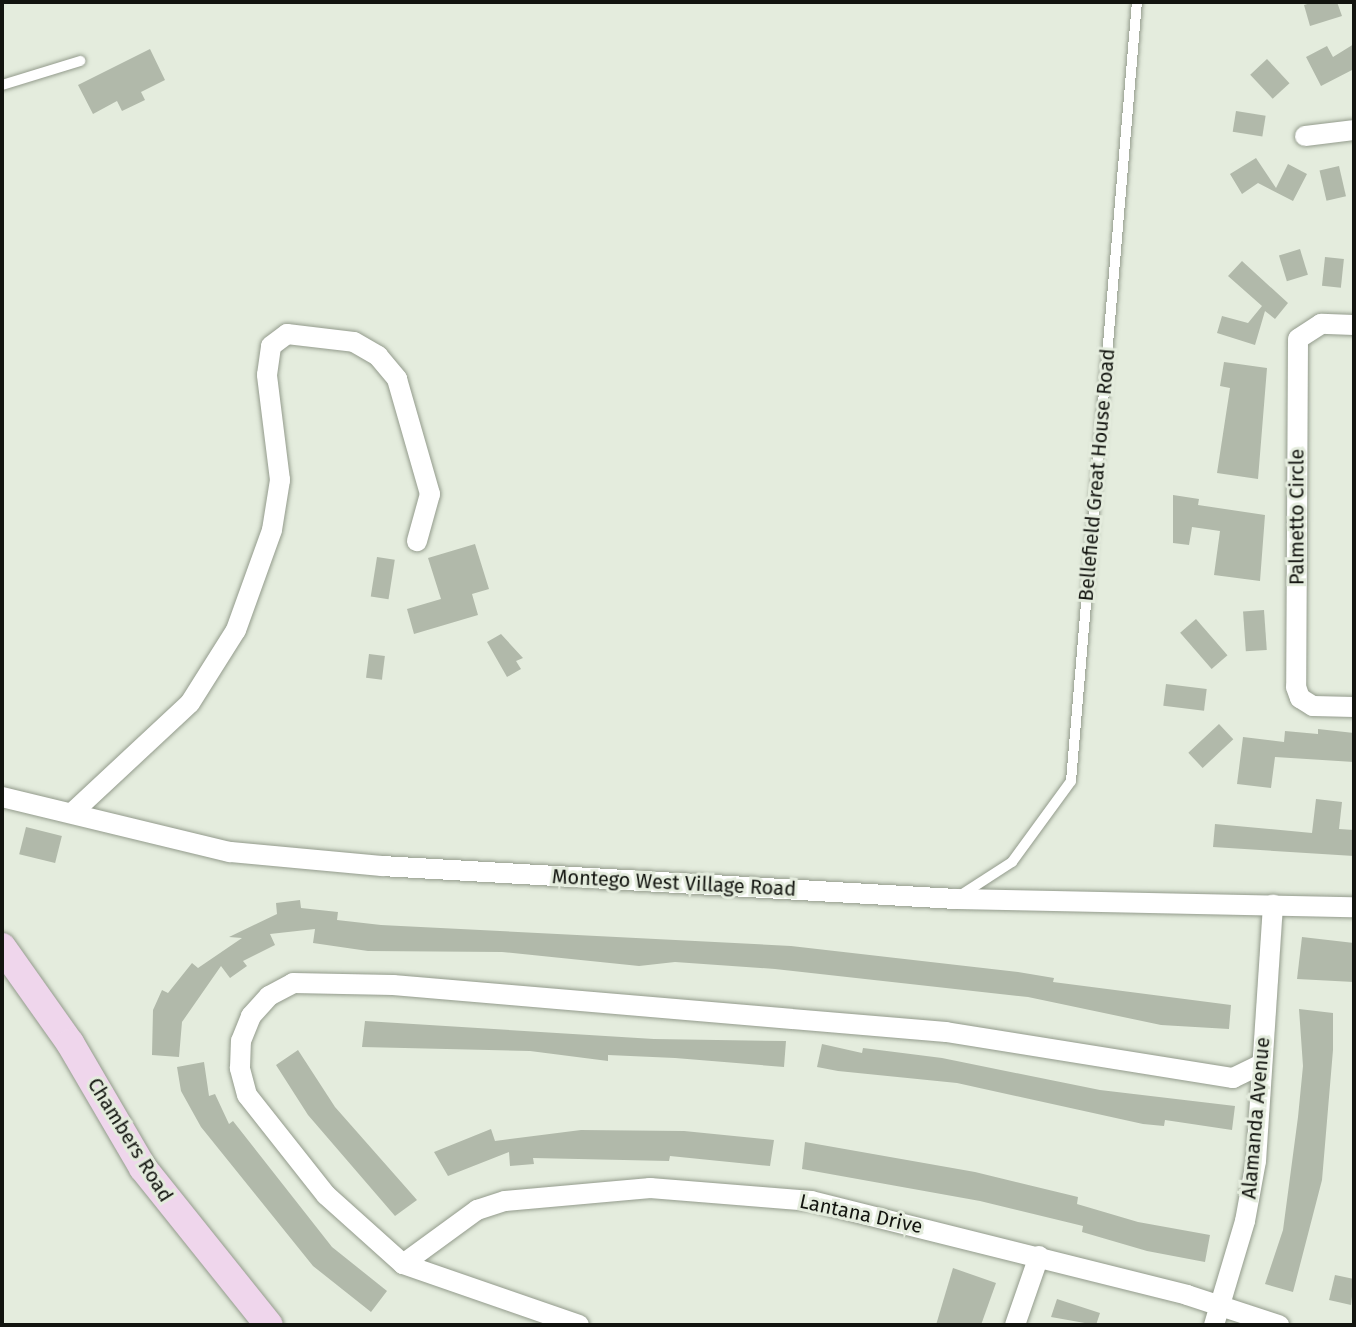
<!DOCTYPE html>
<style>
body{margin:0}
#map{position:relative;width:1356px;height:1327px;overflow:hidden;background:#e4ecdd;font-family:"Fira Sans",sans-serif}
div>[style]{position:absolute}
.building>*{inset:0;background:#b1b9aa;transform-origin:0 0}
.roads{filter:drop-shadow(0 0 2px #939b8c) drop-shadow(0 0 2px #939b8c)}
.lane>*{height:10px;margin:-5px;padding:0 5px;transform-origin:5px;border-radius:5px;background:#fff}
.street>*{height:20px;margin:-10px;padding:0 10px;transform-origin:10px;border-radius:10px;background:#fff}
.secondary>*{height:28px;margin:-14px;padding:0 14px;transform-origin:14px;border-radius:14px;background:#efd6ec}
span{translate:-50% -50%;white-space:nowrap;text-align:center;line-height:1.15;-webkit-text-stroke:6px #e4ecdd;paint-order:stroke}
.street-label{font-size:20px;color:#12140f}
.frame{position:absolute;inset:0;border:4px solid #12140f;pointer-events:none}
</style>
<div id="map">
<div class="building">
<div style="clip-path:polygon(1314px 2px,1337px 2px,1342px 16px,1310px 26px,1304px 5px)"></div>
<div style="clip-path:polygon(1354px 44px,1354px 69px,1321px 86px,1306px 57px,1327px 46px,1333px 57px)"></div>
<div style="clip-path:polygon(150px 49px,165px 80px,141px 92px,145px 100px,122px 111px,117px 101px,93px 114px,78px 85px)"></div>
<div style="left:1267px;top:59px;width:33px;height:23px;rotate:47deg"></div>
<div style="left:1236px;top:111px;width:30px;height:21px;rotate:9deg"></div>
<div style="clip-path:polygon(1256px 158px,1276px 188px,1288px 164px,1307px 174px,1293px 201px,1258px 183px,1242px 194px,1230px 174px)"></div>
<div style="left:1339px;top:166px;width:31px;height:20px;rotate:77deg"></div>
<div style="left:1300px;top:249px;width:27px;height:22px;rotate:73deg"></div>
<div style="left:1325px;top:257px;width:19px;height:29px;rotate:6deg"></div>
<div style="clip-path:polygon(1242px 261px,1288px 303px,1275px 319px,1265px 311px,1255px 345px,1217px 333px,1222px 316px,1248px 323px,1262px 306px,1228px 276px)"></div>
<div style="clip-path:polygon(1224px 362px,1267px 368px,1258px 479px,1217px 473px,1230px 388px,1220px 386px)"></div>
<div style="clip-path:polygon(1173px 495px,1199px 499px,1198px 505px,1265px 515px,1260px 581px,1214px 575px,1220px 531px,1192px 527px,1189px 545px,1173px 543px)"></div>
<div style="clip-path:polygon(475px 544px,489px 589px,472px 594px,478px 615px,414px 634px,407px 609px,441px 599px,428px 558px)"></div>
<div style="left:377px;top:557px;width:18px;height:40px;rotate:9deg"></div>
<div style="left:1264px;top:610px;width:40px;height:21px;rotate:86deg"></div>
<div style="left:1196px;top:619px;width:48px;height:21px;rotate:49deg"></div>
<div style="clip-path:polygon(501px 634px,523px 658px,516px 661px,521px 669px,507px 677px,487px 642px)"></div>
<div style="left:369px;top:654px;width:16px;height:24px;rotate:7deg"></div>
<div style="left:1166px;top:684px;width:41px;height:22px;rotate:7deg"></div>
<div style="left:1219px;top:724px;width:21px;height:42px;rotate:47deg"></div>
<div style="clip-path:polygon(1318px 729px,1354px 733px,1354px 762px,1275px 757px,1271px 788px,1237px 784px,1243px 737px,1284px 742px,1285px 731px,1318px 734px)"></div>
<div style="clip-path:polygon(1316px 799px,1342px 802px,1339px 829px,1354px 830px,1354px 856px,1213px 847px,1215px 824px,1312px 833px)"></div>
<div style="left:26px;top:827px;width:37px;height:28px;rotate:14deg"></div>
<div style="clip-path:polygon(300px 900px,301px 908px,338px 912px,337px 920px,381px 925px,791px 946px,1018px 972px,1054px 978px,1053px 982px,1231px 1005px,1229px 1029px,1161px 1025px,1028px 997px,775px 969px,675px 962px,639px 966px,502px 952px,368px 951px,313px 943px,315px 929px,270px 934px,275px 945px,243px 961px,247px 966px,230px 978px,221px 966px,182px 1022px,179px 1057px,152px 1055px,153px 1010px,162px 990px,168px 993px,192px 963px,198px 968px,242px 938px,229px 937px,277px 914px,276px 903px)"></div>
<div style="clip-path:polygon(1302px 937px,1354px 943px,1354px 982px,1297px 979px)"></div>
<div style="clip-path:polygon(1299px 1009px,1333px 1013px,1333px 1050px,1322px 1180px,1293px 1292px,1265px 1284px,1283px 1230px,1298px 1117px,1303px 1066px)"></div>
<div style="clip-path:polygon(365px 1021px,654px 1039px,786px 1041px,784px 1067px,675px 1058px,608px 1055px,608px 1061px,530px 1051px,362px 1047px)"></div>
<div style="clip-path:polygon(822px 1044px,862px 1053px,863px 1048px,942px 1058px,1100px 1090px,1235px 1106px,1232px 1130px,1165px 1120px,1164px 1126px,1143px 1124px,957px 1083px,838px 1071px,817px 1067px)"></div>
<div style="clip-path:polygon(298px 1050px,335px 1107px,417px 1200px,395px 1216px,308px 1115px,276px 1065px)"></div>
<div style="clip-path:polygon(204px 1062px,209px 1096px,215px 1094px,229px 1124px,233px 1121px,332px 1247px,387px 1291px,371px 1312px,313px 1266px,201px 1127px,181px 1091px,177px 1067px)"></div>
<div style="clip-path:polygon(491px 1129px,495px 1141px,581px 1130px,684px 1131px,774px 1140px,770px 1166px,670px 1156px,669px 1161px,533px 1158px,534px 1164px,510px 1166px,509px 1152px,448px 1176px,434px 1152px)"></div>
<div style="clip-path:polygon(805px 1142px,975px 1172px,1078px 1197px,1077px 1204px,1138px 1222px,1210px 1235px,1205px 1262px,1147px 1251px,1082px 1232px,1083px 1226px,980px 1201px,802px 1169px)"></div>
<div style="clip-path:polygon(953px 1268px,996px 1283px,981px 1325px,936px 1325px)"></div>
<div style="clip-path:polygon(1335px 1275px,1354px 1279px,1351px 1305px,1329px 1300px)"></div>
<div style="clip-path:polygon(1057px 1299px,1100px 1313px,1096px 1325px,1051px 1317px)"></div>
</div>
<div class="roads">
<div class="lane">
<div style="left:2px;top:85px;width:82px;rotate:-17.1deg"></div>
<div style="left:961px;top:895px;width:61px;rotate:-32.9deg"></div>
<div style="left:1012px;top:862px;width:100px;rotate:-53.9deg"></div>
<div style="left:1071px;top:781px;width:782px;rotate:-85.16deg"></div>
</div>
<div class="street">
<div style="left:1305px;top:136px;width:49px;rotate:-7deg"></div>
<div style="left:1354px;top:325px;width:33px;rotate:-178deg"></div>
<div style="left:1321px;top:324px;width:27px;rotate:147deg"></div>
<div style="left:1298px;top:339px;width:348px;rotate:90.3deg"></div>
<div style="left:1296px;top:687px;width:12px;rotate:70deg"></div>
<div style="left:1300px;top:698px;width:15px;rotate:32deg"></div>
<div style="left:1313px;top:706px;width:41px;rotate:1.4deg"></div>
<div style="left:2px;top:797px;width:235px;rotate:13.6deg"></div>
<div style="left:230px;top:852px;width:153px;rotate:5.3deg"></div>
<div style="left:382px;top:866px;width:575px;rotate:3.29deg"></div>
<div style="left:956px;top:899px;width:398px;rotate:1.2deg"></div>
<div style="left:72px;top:813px;width:161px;rotate:-43deg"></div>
<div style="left:190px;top:703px;width:86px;rotate:-57.8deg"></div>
<div style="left:236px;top:630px;width:106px;rotate:-70.2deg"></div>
<div style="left:272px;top:530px;width:51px;rotate:-80.9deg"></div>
<div style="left:280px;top:480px;width:106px;rotate:-97.1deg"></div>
<div style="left:267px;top:375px;width:29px;rotate:-82deg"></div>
<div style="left:271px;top:346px;width:20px;rotate:-37deg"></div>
<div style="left:287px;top:334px;width:67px;rotate:6.8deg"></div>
<div style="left:354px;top:342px;width:28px;rotate:30deg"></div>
<div style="left:378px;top:356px;width:30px;rotate:50deg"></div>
<div style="left:397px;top:379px;width:120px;rotate:74deg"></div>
<div style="left:430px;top:494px;width:49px;rotate:105.5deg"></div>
<div style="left:403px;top:1264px;width:92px;rotate:-36.1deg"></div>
<div style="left:477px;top:1210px;width:29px;rotate:-18deg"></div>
<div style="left:505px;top:1201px;width:146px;rotate:-5.1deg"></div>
<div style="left:650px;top:1188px;width:162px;rotate:4.6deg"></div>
<div style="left:811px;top:1201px;width:388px;rotate:14deg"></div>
<div style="left:1187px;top:1295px;width:97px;rotate:18.1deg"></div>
<div style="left:579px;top:1325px;width:186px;rotate:-160.9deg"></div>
<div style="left:403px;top:1264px;width:103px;rotate:-138.1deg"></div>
<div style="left:326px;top:1195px;width:127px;rotate:-128.3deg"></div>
<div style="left:247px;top:1095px;width:28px;rotate:-105deg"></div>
<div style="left:240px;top:1068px;width:27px;rotate:-88deg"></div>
<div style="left:241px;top:1041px;width:27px;rotate:-68deg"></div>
<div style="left:251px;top:1016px;width:27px;rotate:-48deg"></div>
<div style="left:269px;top:996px;width:27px;rotate:-28deg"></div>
<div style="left:293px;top:983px;width:100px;rotate:1.1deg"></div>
<div style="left:393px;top:985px;width:555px;rotate:4.86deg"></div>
<div style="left:946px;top:1032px;width:291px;rotate:9.1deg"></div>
<div style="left:1233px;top:1078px;width:32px;rotate:-26deg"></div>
<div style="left:1015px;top:1325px;width:73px;rotate:-70.8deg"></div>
<div style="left:1214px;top:1325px;width:109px;rotate:-73.4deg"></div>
<div style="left:1245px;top:1221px;width:61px;rotate:-79.6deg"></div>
<div style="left:1256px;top:1161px;width:257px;rotate:-86.2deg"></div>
</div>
<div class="secondary">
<div style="left:2px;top:947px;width:118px;rotate:54.7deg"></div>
<div style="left:70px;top:1043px;width:145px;rotate:59.7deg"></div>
<div style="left:143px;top:1168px;width:201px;rotate:51.3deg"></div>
</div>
</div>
<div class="street-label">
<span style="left:1097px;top:475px;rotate:-85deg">Bellefield Great House Road</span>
<span style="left:1297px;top:517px;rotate:-90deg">Palmetto Circle</span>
<span style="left:674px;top:883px;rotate:3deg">Montego West Village Road</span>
<span style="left:1256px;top:1118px;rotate:-85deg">Alamanda Avenue</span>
<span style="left:130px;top:1140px;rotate:58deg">Chambers Road</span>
<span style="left:861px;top:1214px;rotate:12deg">Lantana Drive</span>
</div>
<div class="frame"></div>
</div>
